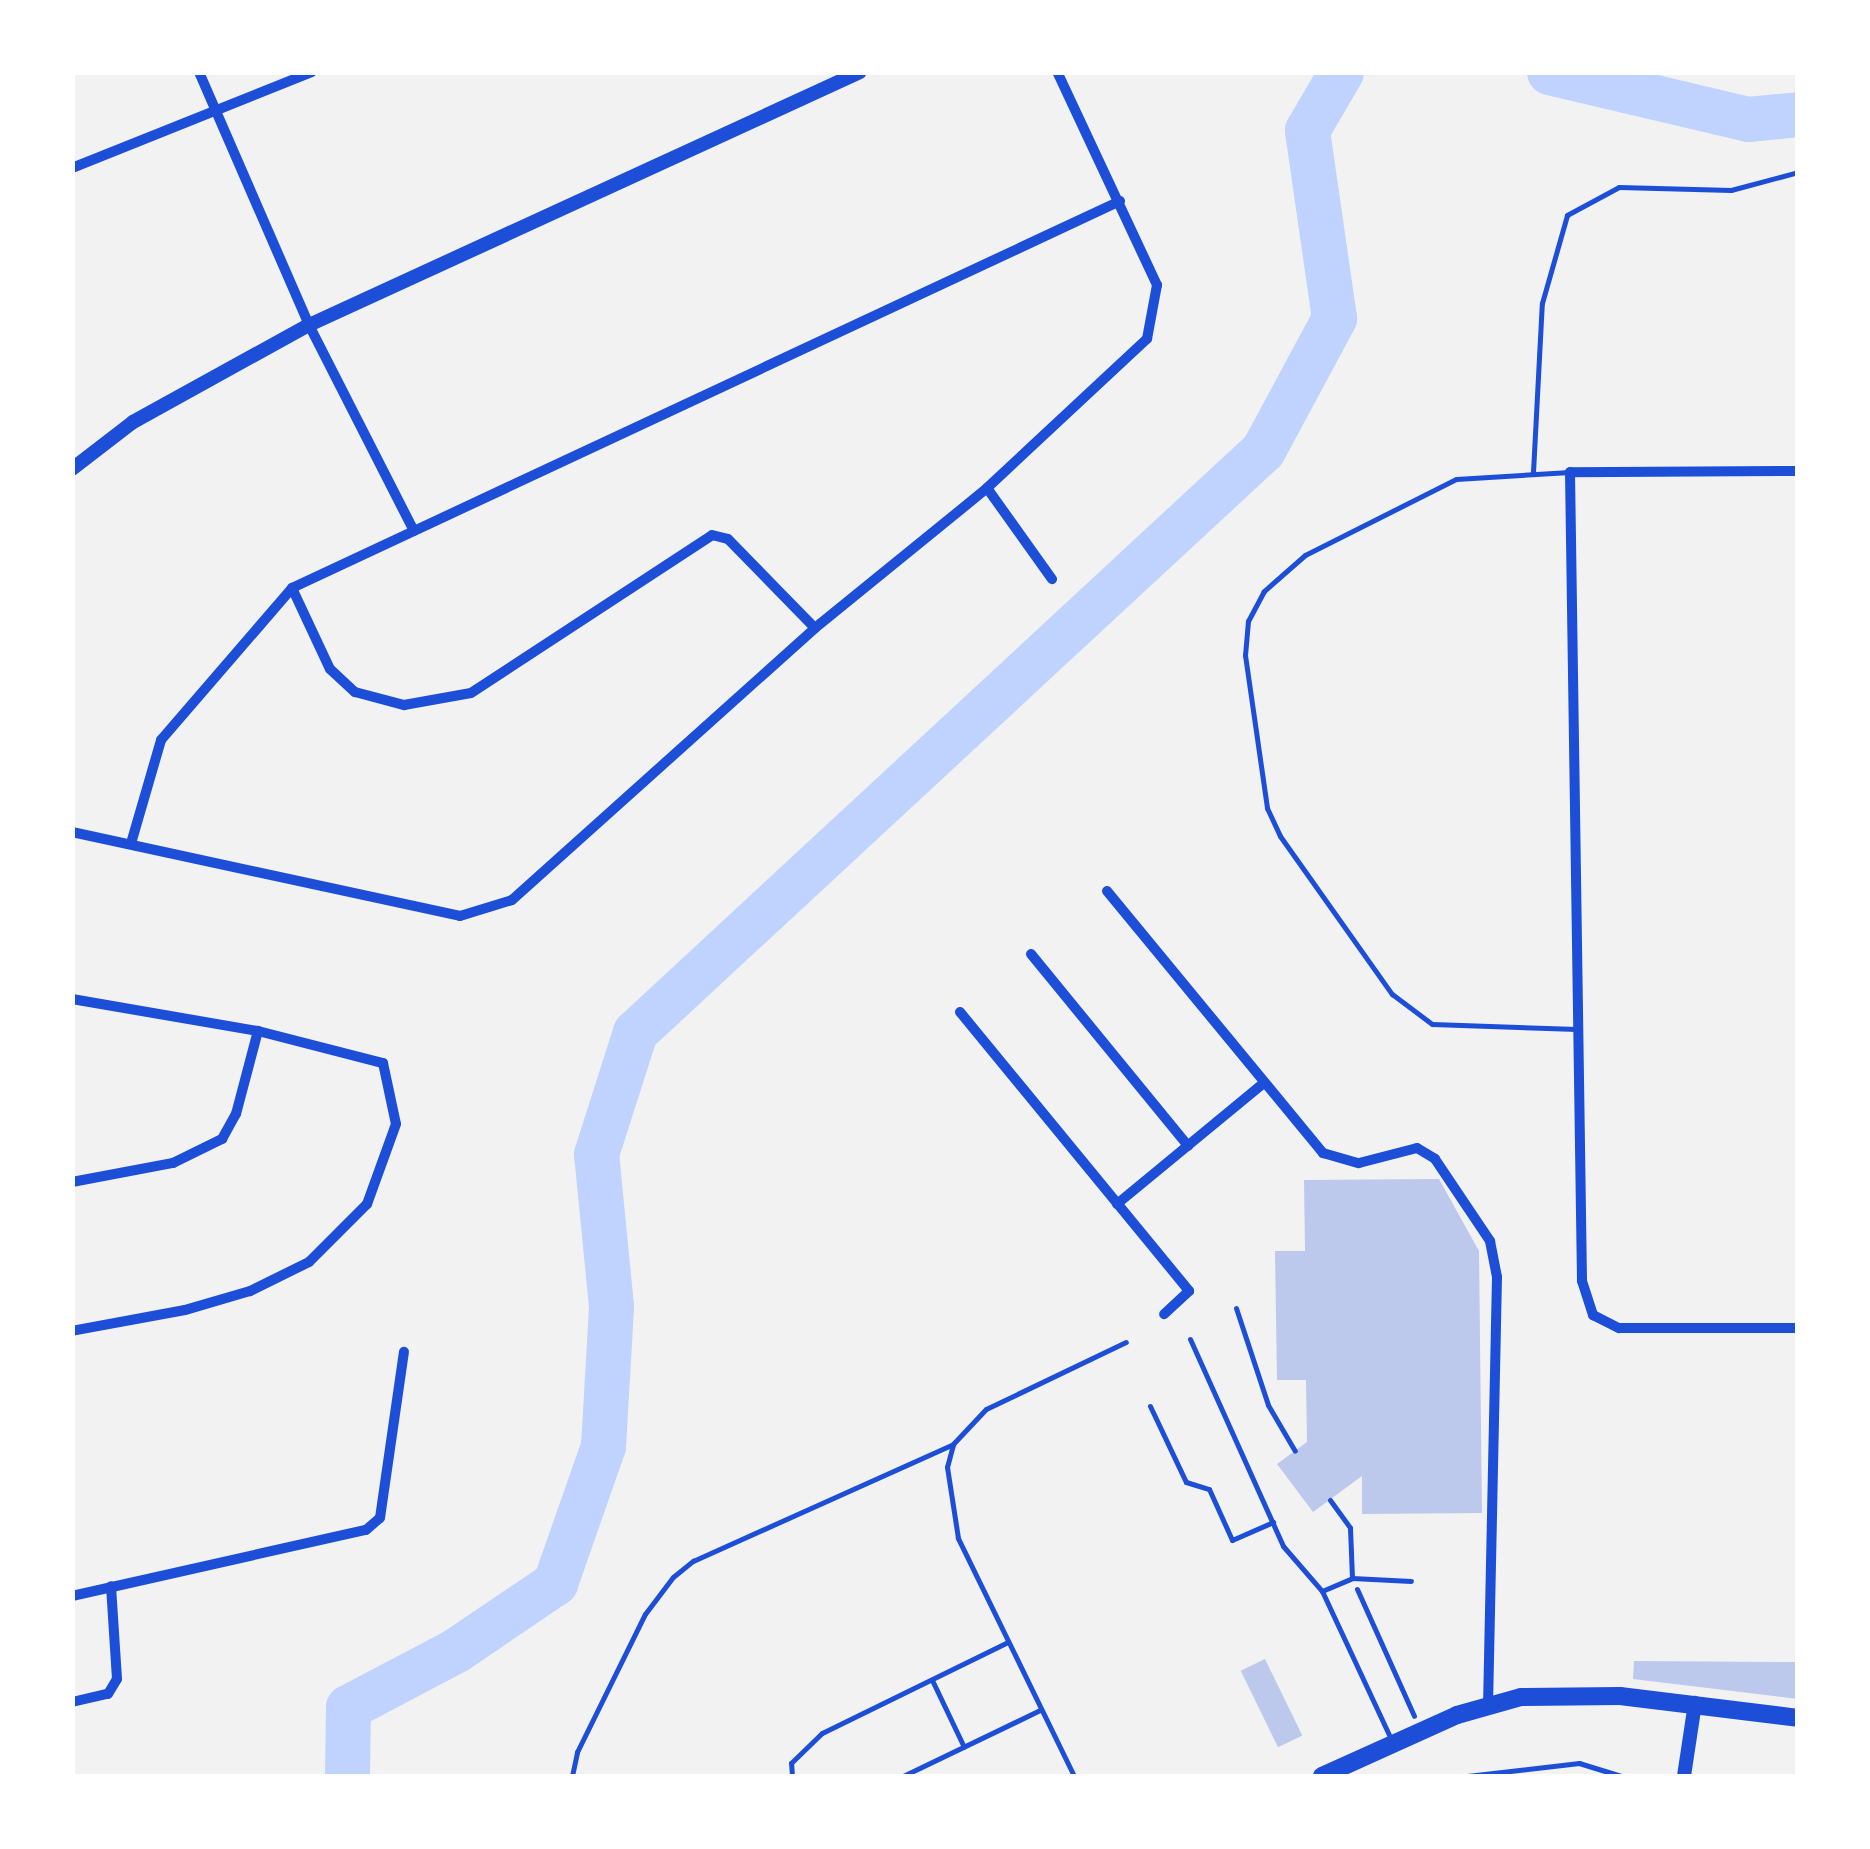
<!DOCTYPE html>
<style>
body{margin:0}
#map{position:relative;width:1870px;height:1849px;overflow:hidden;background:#f2f2f2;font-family:"Work Sans",sans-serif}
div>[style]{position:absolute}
.river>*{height:45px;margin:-22.5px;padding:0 22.5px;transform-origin:22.5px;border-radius:22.5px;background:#bfd3fe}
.building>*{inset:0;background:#bdc9ec;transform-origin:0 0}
.path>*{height:5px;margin:-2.5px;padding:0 2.5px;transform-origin:2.5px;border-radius:2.5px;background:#1d4ed8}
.service>*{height:5px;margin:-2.5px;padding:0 2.5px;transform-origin:2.5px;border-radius:2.5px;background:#1d4ed8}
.minor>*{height:10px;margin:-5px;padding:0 5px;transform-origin:5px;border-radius:5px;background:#1d4ed8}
.tertiary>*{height:14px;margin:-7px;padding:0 7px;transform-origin:7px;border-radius:7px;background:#1d4ed8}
.primary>*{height:18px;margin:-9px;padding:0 9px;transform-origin:9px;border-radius:9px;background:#1d4ed8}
span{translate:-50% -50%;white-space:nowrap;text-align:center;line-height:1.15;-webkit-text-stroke:10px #fff;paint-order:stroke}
.frame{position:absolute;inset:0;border:75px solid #fff;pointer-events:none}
</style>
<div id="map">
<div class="river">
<div style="left:1549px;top:72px;width:204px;rotate:13.3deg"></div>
<div style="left:1748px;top:119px;width:50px;rotate:-5.7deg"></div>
<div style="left:347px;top:1776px;width:69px;rotate:-89.2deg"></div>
<div style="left:348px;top:1707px;width:122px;rotate:-27.8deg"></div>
<div style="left:456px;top:1650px;width:120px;rotate:-34.1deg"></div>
<div style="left:555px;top:1583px;width:145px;rotate:-70.7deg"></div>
<div style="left:603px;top:1446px;width:140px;rotate:-86.7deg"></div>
<div style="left:611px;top:1306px;width:153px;rotate:-95.6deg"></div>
<div style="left:596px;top:1154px;width:128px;rotate:-72.3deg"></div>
<div style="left:635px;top:1032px;width:856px;rotate:-42.82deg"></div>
<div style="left:1263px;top:450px;width:150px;rotate:-61.7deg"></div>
<div style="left:1334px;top:318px;width:190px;rotate:-98.2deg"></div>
<div style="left:1307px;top:130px;width:67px;rotate:-59.6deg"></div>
</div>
<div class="building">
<div style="clip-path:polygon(1439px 1179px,1479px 1251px,1482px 1513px,1362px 1514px,1362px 1476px,1313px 1512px,1277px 1464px,1307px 1442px,1306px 1380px,1277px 1380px,1275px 1251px,1305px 1251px,1304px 1180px)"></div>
<div style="left:1265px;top:1659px;width:85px;height:27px;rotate:64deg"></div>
<div style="clip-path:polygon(1634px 1661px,1798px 1662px,1798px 1699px,1633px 1679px)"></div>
</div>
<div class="path">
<div style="left:1357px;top:1589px;width:139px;rotate:65.8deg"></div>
<div style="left:1467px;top:1776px;width:113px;rotate:-6.6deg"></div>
<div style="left:1579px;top:1763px;width:44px;rotate:17.2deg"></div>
</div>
<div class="service">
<div style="left:1533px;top:472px;width:169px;rotate:-87deg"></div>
<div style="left:1542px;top:303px;width:91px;rotate:-74.1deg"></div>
<div style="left:1567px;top:215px;width:59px;rotate:-28.3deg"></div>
<div style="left:1619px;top:187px;width:112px;rotate:1.5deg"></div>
<div style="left:1731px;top:190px;width:69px;rotate:-15deg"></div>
<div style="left:1570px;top:472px;width:114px;rotate:176.5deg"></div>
<div style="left:1456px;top:479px;width:169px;rotate:153.3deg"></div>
<div style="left:1305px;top:555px;width:55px;rotate:138.7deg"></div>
<div style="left:1264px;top:591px;width:34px;rotate:118deg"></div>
<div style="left:1248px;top:621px;width:34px;rotate:95deg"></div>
<div style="left:1245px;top:655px;width:155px;rotate:81.8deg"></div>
<div style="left:1267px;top:808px;width:31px;rotate:65deg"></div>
<div style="left:1280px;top:836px;width:194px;rotate:54.7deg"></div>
<div style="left:1392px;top:994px;width:50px;rotate:36.9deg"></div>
<div style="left:1432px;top:1024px;width:145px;rotate:2deg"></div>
<div style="left:1236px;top:1308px;width:102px;rotate:71.7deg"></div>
<div style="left:1268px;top:1405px;width:53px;rotate:59.6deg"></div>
<div style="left:1190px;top:1339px;width:227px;rotate:65.8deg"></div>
<div style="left:1283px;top:1546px;width:60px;rotate:49.1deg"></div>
<div style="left:1322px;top:1591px;width:166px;rotate:65deg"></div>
<div style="left:1150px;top:1406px;width:84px;rotate:64.7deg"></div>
<div style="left:1186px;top:1482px;width:24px;rotate:17deg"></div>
<div style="left:1209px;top:1489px;width:56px;rotate:65.7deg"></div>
<div style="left:1232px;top:1540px;width:45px;rotate:-23.7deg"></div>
<div style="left:1330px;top:1500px;width:34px;rotate:54deg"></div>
<div style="left:1350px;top:1528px;width:50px;rotate:87.7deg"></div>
<div style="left:1322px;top:1591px;width:33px;rotate:-23deg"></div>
<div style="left:1352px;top:1578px;width:59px;rotate:2.9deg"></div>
<div style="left:932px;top:1680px;width:74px;rotate:64.5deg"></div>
<div style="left:572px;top:1776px;width:25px;rotate:-78deg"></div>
<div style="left:577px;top:1752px;width:154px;rotate:-63.8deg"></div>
<div style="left:645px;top:1614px;width:46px;rotate:-52.9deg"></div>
<div style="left:673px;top:1577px;width:26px;rotate:-39deg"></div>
<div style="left:693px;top:1561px;width:285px;rotate:-24.2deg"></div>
<div style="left:792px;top:1776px;width:13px;rotate:-94deg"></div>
<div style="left:791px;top:1763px;width:43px;rotate:-44.1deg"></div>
<div style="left:822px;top:1733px;width:207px;rotate:-26.1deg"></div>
<div style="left:903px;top:1776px;width:152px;rotate:-25.7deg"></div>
<div style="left:1074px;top:1776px;width:265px;rotate:-116deg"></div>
<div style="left:958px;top:1538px;width:72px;rotate:-98.8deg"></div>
<div style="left:947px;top:1467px;width:24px;rotate:-75deg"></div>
<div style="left:953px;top:1444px;width:48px;rotate:-46.7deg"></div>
<div style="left:986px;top:1409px;width:155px;rotate:-25.6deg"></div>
</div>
<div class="minor">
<div style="left:199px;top:72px;width:276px;rotate:66.5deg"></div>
<div style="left:309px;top:325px;width:231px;rotate:63deg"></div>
<div style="left:72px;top:168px;width:258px;rotate:-21.8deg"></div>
<div style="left:1798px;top:471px;width:228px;rotate:179.7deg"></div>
<div style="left:1570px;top:472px;width:809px;rotate:89.15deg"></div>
<div style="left:1582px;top:1281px;width:36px;rotate:72deg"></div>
<div style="left:1593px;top:1315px;width:29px;rotate:27deg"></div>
<div style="left:1619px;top:1328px;width:179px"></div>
<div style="left:987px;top:488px;width:112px;rotate:54.5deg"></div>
<div style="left:292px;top:588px;width:89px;rotate:64.9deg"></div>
<div style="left:330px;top:669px;width:34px;rotate:43deg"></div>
<div style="left:355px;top:692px;width:51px;rotate:14.9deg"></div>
<div style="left:404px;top:705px;width:68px;rotate:-10.2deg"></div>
<div style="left:471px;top:693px;width:288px;rotate:-33.2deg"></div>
<div style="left:712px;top:535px;width:16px;rotate:14deg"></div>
<div style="left:728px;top:539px;width:124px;rotate:45.7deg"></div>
<div style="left:72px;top:832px;width:397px;rotate:12.2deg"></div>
<div style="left:460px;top:916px;width:54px;rotate:-17.1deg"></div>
<div style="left:512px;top:900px;width:407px;rotate:-41.9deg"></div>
<div style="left:815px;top:628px;width:222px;rotate:-39.1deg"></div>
<div style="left:987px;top:488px;width:219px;rotate:-43deg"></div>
<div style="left:1147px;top:339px;width:55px;rotate:-79.5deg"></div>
<div style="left:1157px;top:285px;width:235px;rotate:-115.1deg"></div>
<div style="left:132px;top:840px;width:104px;rotate:-73.8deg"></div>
<div style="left:161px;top:740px;width:201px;rotate:-49.2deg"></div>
<div style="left:292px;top:588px;width:914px;rotate:-25.05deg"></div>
<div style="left:1107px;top:891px;width:340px;rotate:50.5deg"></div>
<div style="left:1323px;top:1153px;width:37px;rotate:16deg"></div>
<div style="left:1359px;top:1163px;width:60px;rotate:-14.5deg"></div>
<div style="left:1417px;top:1148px;width:21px;rotate:31deg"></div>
<div style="left:1435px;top:1159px;width:99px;rotate:56.1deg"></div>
<div style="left:1490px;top:1241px;width:37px;rotate:79deg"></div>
<div style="left:1497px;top:1277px;width:427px;rotate:91.2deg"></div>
<div style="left:1031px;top:954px;width:248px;rotate:50.7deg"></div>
<div style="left:72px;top:999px;width:189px;rotate:9.8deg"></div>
<div style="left:258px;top:1031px;width:129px;rotate:14.4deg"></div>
<div style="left:383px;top:1063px;width:62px;rotate:78deg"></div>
<div style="left:396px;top:1124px;width:85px;rotate:109.9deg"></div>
<div style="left:367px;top:1204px;width:82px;rotate:135deg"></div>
<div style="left:309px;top:1262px;width:66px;rotate:153.8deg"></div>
<div style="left:250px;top:1291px;width:68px;rotate:163.7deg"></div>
<div style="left:185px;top:1310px;width:115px;rotate:169.5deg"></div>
<div style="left:960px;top:1012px;width:361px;rotate:50.6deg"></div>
<div style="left:1189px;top:1291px;width:34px;rotate:137deg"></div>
<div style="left:72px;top:1182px;width:103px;rotate:-10.7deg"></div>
<div style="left:173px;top:1163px;width:55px;rotate:-26.1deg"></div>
<div style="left:222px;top:1139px;width:29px;rotate:-61deg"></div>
<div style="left:236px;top:1114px;width:86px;rotate:-75.2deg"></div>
<div style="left:1117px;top:1204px;width:190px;rotate:-39.5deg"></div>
<div style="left:72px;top:1596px;width:301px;rotate:-12.7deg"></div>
<div style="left:366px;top:1530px;width:18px;rotate:-41deg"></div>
<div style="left:380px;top:1518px;width:168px;rotate:-81.8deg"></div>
<div style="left:72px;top:1702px;width:37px;rotate:-13deg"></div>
<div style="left:108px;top:1694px;width:17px;rotate:-59deg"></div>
<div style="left:117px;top:1679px;width:93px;rotate:-93.7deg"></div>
</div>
<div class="tertiary">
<div style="left:72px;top:469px;width:77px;rotate:-37.6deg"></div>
<div style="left:133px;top:422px;width:201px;rotate:-28.9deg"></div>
<div style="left:309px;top:325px;width:606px;rotate:-24.66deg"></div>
<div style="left:1684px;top:1776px;width:74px;rotate:-81.4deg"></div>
</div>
<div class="primary">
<div style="left:1322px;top:1776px;width:148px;rotate:-24.3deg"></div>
<div style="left:1457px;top:1715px;width:66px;rotate:-15.7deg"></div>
<div style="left:1521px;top:1697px;width:99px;rotate:-0.6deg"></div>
<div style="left:1620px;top:1696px;width:179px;rotate:7deg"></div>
</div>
<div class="frame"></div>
</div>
